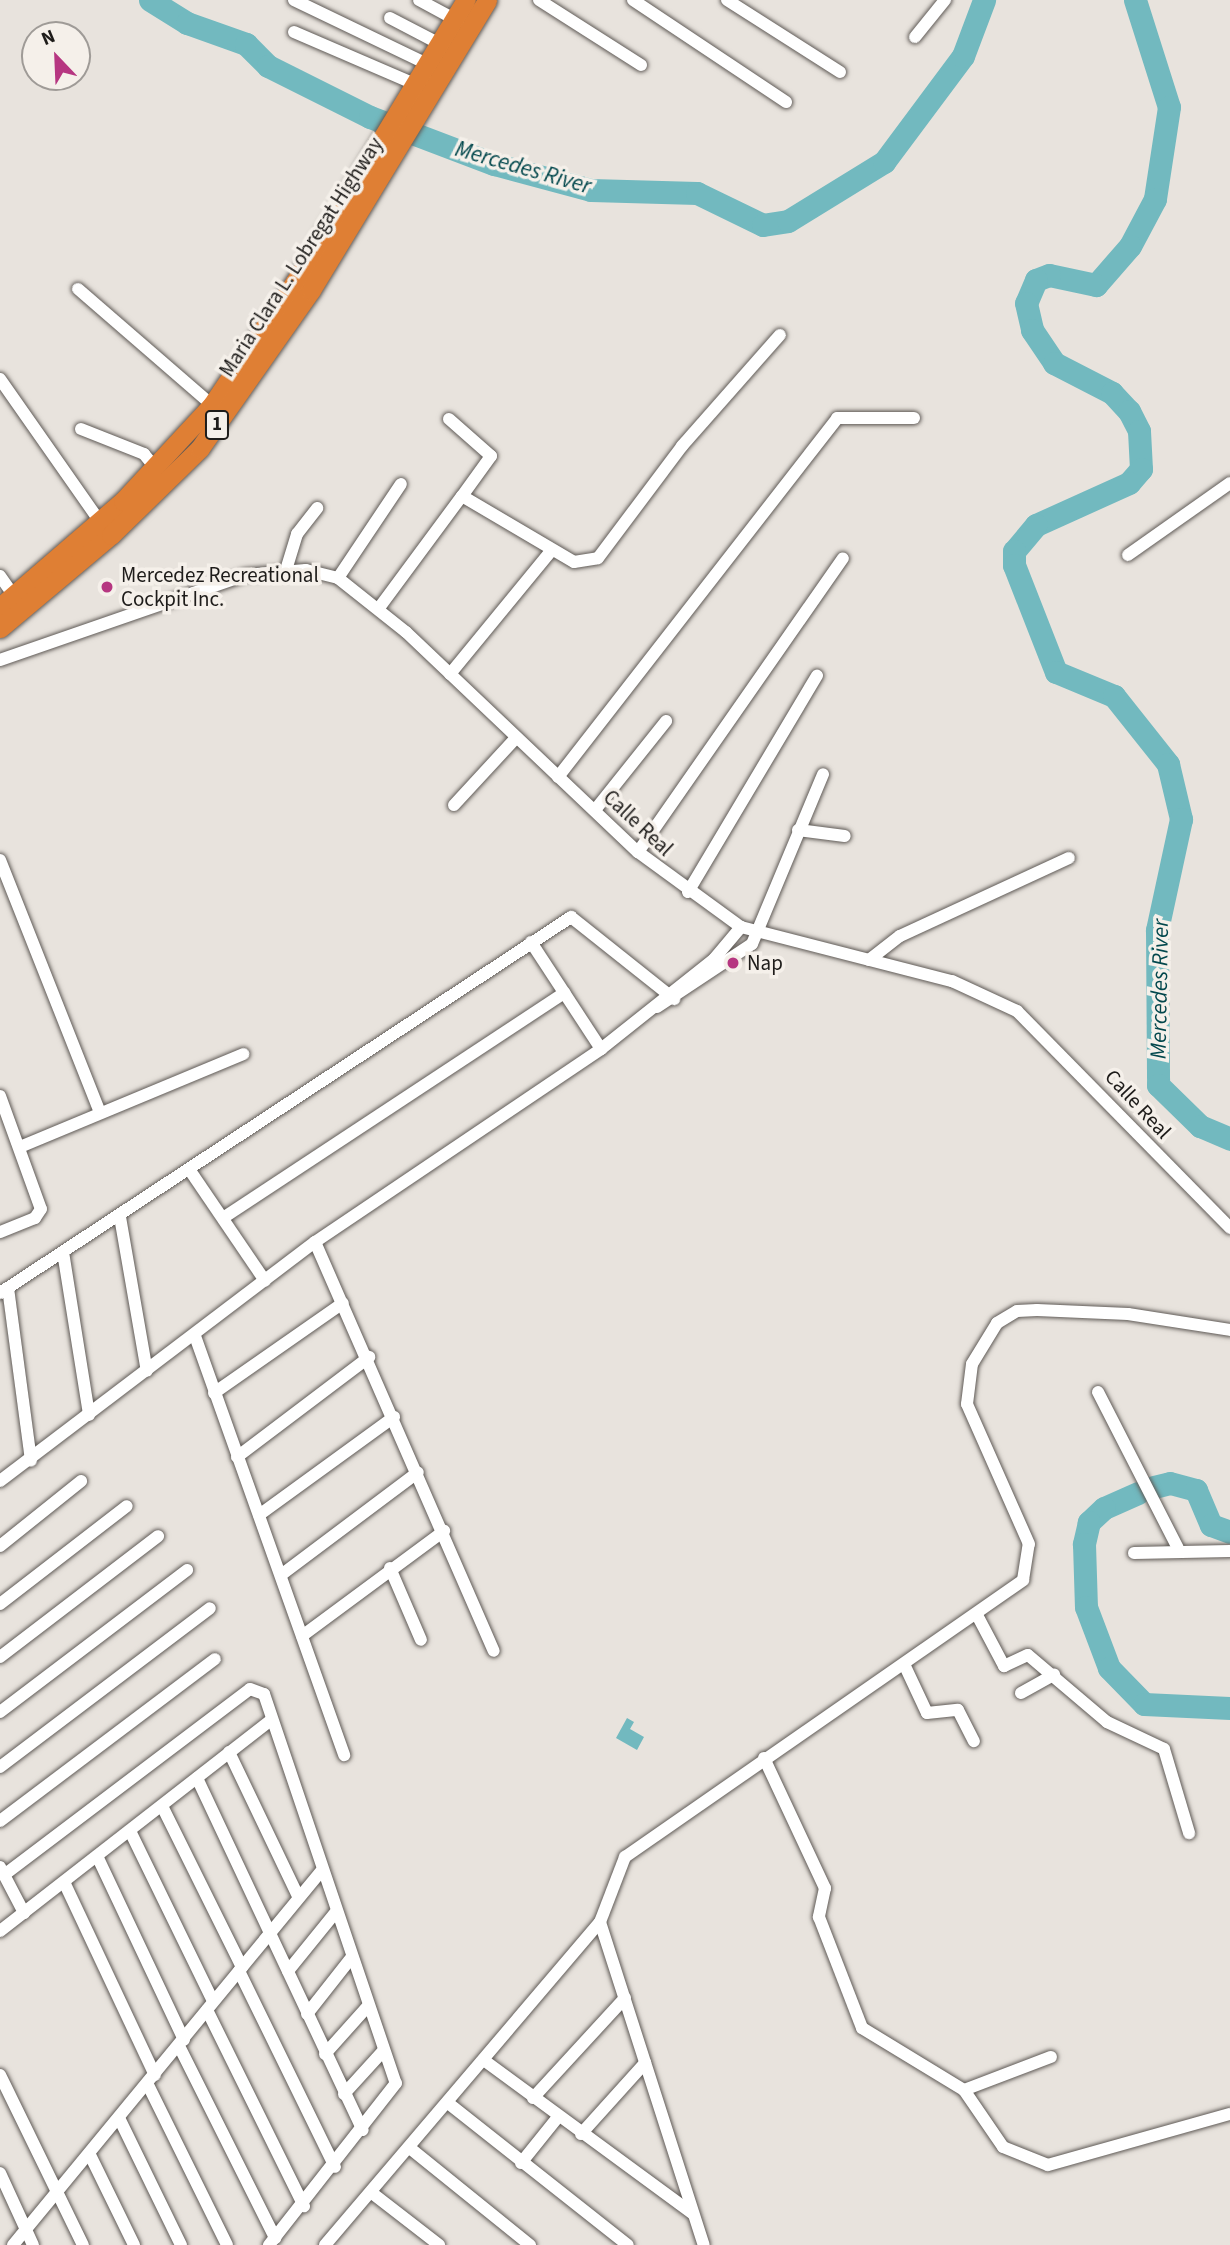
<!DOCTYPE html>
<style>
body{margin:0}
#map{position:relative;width:1230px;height:2245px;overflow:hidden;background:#e8e3dd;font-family:"Source Sans 3",sans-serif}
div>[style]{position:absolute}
.water>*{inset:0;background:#72b9bf}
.river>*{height:23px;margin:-11.5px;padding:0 11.5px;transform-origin:11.5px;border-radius:11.5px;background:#72b9bf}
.roads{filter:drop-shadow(0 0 2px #5f5a56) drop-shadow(0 0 2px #5f5a56)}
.minor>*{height:12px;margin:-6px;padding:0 6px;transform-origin:6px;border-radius:6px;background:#fff}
.highway>*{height:19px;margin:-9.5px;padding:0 9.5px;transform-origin:9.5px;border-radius:9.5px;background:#df7f34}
.dots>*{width:19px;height:19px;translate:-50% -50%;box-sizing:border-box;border:4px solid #f5f0ea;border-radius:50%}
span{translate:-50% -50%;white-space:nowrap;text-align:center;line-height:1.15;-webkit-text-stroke:7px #f5f0ea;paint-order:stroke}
.shield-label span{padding:2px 5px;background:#f5f0ea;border:2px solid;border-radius:5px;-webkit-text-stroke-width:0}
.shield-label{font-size:19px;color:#1e1c1a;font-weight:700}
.street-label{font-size:21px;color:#1e1c1a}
.poi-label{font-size:21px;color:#1e1c1a}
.left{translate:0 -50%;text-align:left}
.water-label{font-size:23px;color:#02474c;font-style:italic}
.north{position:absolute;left:21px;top:21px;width:70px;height:70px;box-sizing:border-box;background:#f5f0ea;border:2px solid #9f9b97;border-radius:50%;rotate:337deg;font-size:19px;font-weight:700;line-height:28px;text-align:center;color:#1e1c1a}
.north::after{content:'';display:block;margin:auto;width:24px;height:32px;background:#b63681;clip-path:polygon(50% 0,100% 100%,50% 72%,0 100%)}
</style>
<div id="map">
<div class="water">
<div style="clip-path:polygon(627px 1718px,634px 1722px,630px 1729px,644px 1737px,637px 1750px,616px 1738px)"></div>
</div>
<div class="river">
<div style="left:150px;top:0;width:44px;rotate:31.9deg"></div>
<div style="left:187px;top:23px;width:63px;rotate:19.6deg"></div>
<div style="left:246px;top:44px;width:31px;rotate:45deg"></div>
<div style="left:268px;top:66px;width:114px;rotate:26.6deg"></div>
<div style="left:370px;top:117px;width:133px;rotate:20.8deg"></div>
<div style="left:494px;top:164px;width:100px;rotate:15deg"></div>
<div style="left:591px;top:190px;width:106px;rotate:1.6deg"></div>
<div style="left:697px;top:193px;width:73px;rotate:25.9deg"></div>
<div style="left:763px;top:225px;width:25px;rotate:-9deg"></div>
<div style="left:788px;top:221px;width:113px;rotate:-31.6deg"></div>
<div style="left:884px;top:162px;width:132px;rotate:-53.3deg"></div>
<div style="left:963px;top:56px;width:60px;rotate:-69.4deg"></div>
<div style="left:1135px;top:0;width:112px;rotate:72.4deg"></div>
<div style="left:1169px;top:107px;width:93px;rotate:98.7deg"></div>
<div style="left:1155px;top:199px;width:53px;rotate:118deg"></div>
<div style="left:1130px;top:246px;width:52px;rotate:131.1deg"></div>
<div style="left:1096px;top:285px;width:48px;rotate:-168deg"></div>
<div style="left:1049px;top:275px;width:14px;rotate:159deg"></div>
<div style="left:1036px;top:280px;width:25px;rotate:113deg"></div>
<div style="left:1026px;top:303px;width:28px;rotate:77deg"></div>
<div style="left:1032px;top:330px;width:40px;rotate:56deg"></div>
<div style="left:1054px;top:363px;width:65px;rotate:27.3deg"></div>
<div style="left:1112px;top:393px;width:25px;rotate:47deg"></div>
<div style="left:1129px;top:411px;width:22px;rotate:63deg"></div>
<div style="left:1139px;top:431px;width:38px;rotate:87deg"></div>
<div style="left:1141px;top:469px;width:18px;rotate:131deg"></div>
<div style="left:1129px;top:483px;width:102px;rotate:155.7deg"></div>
<div style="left:1036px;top:525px;width:34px;rotate:130deg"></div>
<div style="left:1014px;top:551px;width:14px;rotate:90deg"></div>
<div style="left:1014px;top:565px;width:115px;rotate:68.6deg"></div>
<div style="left:1056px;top:672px;width:63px;rotate:22.5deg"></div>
<div style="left:1114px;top:696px;width:87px;rotate:51.5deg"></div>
<div style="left:1168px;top:764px;width:57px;rotate:76.7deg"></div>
<div style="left:1181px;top:819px;width:114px;rotate:102.2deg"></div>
<div style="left:1157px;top:930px;width:155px;rotate:89.6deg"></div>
<div style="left:1158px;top:1085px;width:59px;rotate:44.3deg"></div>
<div style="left:1200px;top:1126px;width:33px;rotate:23deg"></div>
<div style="left:1154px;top:1487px;width:16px;rotate:-14deg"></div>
<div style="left:1170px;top:1483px;width:27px;rotate:15deg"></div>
<div style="left:1196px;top:1490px;width:38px;rotate:67deg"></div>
<div style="left:1211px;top:1525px;width:20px;rotate:20deg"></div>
<div style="left:1138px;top:1493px;width:37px;rotate:156deg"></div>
<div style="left:1104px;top:1508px;width:21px;rotate:137deg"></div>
<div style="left:1089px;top:1522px;width:23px;rotate:103deg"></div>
<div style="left:1084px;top:1544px;width:63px;rotate:88.2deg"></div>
<div style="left:1086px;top:1607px;width:65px;rotate:69.3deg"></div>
<div style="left:1109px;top:1668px;width:50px;rotate:45.8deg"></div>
<div style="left:1144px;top:1704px;width:86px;rotate:2.7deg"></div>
</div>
<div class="roads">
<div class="minor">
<div style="left:294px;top:0;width:148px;rotate:25.7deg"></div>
<div style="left:419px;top:0;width:44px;rotate:28.3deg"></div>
<div style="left:539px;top:0;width:121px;rotate:32.5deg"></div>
<div style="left:633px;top:0;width:184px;rotate:33.7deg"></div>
<div style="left:727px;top:0;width:134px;rotate:32.5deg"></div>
<div style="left:390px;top:18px;width:56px;rotate:27.5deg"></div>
<div style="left:294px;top:32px;width:132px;rotate:23.3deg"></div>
<div style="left:915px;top:37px;width:48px;rotate:-51deg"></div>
<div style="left:78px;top:289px;width:177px;rotate:40.9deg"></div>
<div style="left:0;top:379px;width:176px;rotate:55deg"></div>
<div style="left:449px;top:419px;width:56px;rotate:41.4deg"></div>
<div style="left:491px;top:456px;width:49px;rotate:125.9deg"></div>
<div style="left:81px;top:429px;width:68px;rotate:21.6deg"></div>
<div style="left:144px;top:454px;width:19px;rotate:51deg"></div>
<div style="left:1128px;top:555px;width:125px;rotate:-35.2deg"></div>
<div style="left:286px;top:570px;width:38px;rotate:-73deg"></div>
<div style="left:297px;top:534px;width:33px;rotate:-52deg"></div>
<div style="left:0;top:576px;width:24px;rotate:55deg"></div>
<div style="left:338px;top:578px;width:113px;rotate:-56.2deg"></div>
<div style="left:379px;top:608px;width:139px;rotate:-53.5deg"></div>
<div style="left:462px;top:496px;width:130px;rotate:30.5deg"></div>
<div style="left:574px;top:562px;width:24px;rotate:-9deg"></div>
<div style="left:598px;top:558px;width:140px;rotate:-53.1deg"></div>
<div style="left:682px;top:446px;width:148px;rotate:-48.6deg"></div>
<div style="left:0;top:660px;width:259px;rotate:-19.1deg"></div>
<div style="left:245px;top:575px;width:61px;rotate:-4.7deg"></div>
<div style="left:306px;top:570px;width:33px;rotate:14deg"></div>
<div style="left:338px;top:578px;width:87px;rotate:38.5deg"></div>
<div style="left:406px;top:632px;width:320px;rotate:43.5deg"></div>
<div style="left:638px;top:852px;width:127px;rotate:36.1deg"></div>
<div style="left:741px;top:927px;width:218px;rotate:14.4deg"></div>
<div style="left:952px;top:981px;width:72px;rotate:24.8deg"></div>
<div style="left:1017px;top:1011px;width:304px;rotate:45.5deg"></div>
<div style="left:450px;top:674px;width:159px;rotate:-50.6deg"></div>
<div style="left:558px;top:777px;width:455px;rotate:-52.1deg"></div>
<div style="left:837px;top:418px;width:77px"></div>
<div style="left:454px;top:805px;width:90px;rotate:-47.3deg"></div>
<div style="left:595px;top:810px;width:114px;rotate:-51.4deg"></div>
<div style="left:798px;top:830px;width:47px;rotate:7.3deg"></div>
<div style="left:638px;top:852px;width:358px;rotate:-55.1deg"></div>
<div style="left:0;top:860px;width:272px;rotate:68.4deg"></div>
<div style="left:688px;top:892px;width:252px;rotate:-59.2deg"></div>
<div style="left:869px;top:960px;width:39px;rotate:-38deg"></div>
<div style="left:900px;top:936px;width:186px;rotate:-24.8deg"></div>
<div style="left:657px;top:1007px;width:114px;rotate:-33.6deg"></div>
<div style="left:752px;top:944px;width:184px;rotate:-67.3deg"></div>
<div style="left:601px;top:1049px;width:144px;rotate:-38.5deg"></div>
<div style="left:714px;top:959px;width:42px;rotate:-49.8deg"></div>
<div style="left:0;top:1096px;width:120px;rotate:70.1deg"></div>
<div style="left:41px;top:1209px;width:11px;rotate:124deg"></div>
<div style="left:35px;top:1218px;width:38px;rotate:158deg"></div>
<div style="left:20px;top:1147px;width:242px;rotate:-22.6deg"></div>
<div style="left:189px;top:1169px;width:135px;rotate:55.8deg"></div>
<div style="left:120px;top:1217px;width:156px;rotate:80.1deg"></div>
<div style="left:223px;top:1218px;width:409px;rotate:-33.4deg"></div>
<div style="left:315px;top:1242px;width:446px;rotate:66.4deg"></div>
<div style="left:63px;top:1252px;width:165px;rotate:80.9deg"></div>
<div style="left:8px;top:1288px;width:174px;rotate:82.4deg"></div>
<div style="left:0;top:1293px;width:684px;rotate:-33.36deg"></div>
<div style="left:571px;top:917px;width:132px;rotate:38.5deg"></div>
<div style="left:195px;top:1336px;width:445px;rotate:70.4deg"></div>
<div style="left:1098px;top:1392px;width:175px;rotate:62.9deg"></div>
<div style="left:214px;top:1393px;width:157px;rotate:-34.9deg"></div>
<div style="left:237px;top:1457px;width:166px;rotate:-37.1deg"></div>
<div style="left:0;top:1481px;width:395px;rotate:-37.2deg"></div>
<div style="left:315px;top:1242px;width:345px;rotate:-34deg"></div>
<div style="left:601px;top:1049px;width:128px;rotate:-123.2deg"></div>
<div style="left:259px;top:1515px;width:167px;rotate:-36deg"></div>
<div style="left:0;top:1546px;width:104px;rotate:-38.7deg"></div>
<div style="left:1134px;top:1553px;width:96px;rotate:-1.2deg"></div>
<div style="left:390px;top:1568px;width:78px;rotate:66.7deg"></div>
<div style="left:281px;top:1575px;width:171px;rotate:-36.9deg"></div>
<div style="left:0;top:1604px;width:160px;rotate:-37.7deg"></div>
<div style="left:977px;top:1615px;width:58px;rotate:62.1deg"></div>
<div style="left:1004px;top:1666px;width:26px;rotate:-25deg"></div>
<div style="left:1028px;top:1655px;width:104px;rotate:40.3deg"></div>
<div style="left:1107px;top:1722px;width:63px;rotate:25.3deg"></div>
<div style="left:1164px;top:1749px;width:88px;rotate:73.4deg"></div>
<div style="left:302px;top:1636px;width:177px;rotate:-36.5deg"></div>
<div style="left:0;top:1657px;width:199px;rotate:-37.4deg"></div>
<div style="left:904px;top:1664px;width:54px;rotate:64.9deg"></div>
<div style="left:927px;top:1713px;width:31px;rotate:-6deg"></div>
<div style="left:958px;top:1710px;width:35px;rotate:63deg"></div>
<div style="left:1021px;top:1693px;width:38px;rotate:-29deg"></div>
<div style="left:0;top:1712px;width:235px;rotate:-37.2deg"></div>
<div style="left:229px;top:1752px;width:160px;rotate:64.4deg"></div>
<div style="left:764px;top:1758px;width:144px;rotate:64.9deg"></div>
<div style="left:825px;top:1888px;width:30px;rotate:102deg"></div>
<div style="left:819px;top:1917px;width:119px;rotate:68.8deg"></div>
<div style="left:862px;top:2028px;width:119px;rotate:31.3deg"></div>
<div style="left:964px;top:2090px;width:93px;rotate:-20.8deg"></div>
<div style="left:0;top:1767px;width:263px;rotate:-37.1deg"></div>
<div style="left:197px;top:1778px;width:389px;rotate:64.8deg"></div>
<div style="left:162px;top:1806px;width:180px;rotate:63.6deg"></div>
<div style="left:0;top:1821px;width:269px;rotate:-37deg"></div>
<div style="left:130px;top:1831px;width:189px;rotate:64deg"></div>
<div style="left:98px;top:1858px;width:201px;rotate:64.7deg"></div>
<div style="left:0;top:1867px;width:52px;rotate:62.4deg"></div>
<div style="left:4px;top:1875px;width:308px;rotate:-37.1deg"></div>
<div style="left:250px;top:1689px;width:15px;rotate:20deg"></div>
<div style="left:264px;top:1694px;width:411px;rotate:71.3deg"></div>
<div style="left:396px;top:2083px;width:206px;rotate:128.1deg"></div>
<div style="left:65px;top:1884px;width:211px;rotate:64.8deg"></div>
<div style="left:600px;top:1922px;width:339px;rotate:72.2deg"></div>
<div style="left:0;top:1931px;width:343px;rotate:-37.9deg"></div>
<div style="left:239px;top:1971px;width:218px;rotate:63.9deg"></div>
<div style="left:288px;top:1971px;width:75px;rotate:-51deg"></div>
<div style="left:207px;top:2010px;width:219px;rotate:63.7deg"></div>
<div style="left:307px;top:2014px;width:71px;rotate:-51.8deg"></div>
<div style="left:179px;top:2046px;width:215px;rotate:63.4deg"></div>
<div style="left:325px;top:2054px;width:64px;rotate:-48.1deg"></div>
<div style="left:485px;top:2061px;width:257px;rotate:36.3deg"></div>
<div style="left:0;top:2075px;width:189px;rotate:64deg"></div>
<div style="left:148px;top:2085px;width:178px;rotate:63.7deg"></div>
<div style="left:964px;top:2090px;width:69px;rotate:55.6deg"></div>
<div style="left:1003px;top:2147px;width:48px;rotate:21.8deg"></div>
<div style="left:1048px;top:2165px;width:189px;rotate:-15.7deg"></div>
<div style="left:344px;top:2094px;width:59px;rotate:-47.7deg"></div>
<div style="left:533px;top:2098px;width:136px;rotate:-47.4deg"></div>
<div style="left:448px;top:2103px;width:229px;rotate:38.3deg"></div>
<div style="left:120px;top:2120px;width:139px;rotate:64deg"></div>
<div style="left:581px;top:2134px;width:96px;rotate:-48deg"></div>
<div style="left:411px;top:2149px;width:153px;rotate:38.9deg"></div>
<div style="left:90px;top:2155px;width:100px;rotate:63.9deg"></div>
<div style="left:521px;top:2163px;width:59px;rotate:-51.2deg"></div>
<div style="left:0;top:2173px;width:79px;rotate:65.4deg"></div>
<div style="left:372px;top:2193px;width:85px;rotate:37.8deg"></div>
<div style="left:13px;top:2245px;width:484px;rotate:-50.5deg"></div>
<div style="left:325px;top:2245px;width:424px;rotate:-49.6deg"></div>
<div style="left:600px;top:1922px;width:70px;rotate:-69deg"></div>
<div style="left:625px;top:1857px;width:485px;rotate:-34.8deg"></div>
<div style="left:1023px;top:1580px;width:36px;rotate:-81deg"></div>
<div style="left:1029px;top:1544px;width:153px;rotate:-113.9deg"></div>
<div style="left:967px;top:1404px;width:40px;rotate:-82.9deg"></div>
<div style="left:972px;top:1364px;width:48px;rotate:-58.6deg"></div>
<div style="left:997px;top:1323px;width:23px;rotate:-31deg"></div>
<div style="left:1017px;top:1311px;width:20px;rotate:-3deg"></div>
<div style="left:1037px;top:1310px;width:91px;rotate:2.5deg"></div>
<div style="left:1128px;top:1314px;width:103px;rotate:8.9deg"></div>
</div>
<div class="highway">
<div style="left:0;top:607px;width:162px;rotate:-40.8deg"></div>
<div style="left:123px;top:501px;width:131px;rotate:-47.2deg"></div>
<div style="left:212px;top:405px;width:148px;rotate:-56deg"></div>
<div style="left:295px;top:282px;width:330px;rotate:-58.8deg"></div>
<div style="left:0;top:628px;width:145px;rotate:-40deg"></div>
<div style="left:111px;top:535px;width:124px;rotate:-44.3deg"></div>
<div style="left:200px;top:448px;width:193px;rotate:-54.9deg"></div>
<div style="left:311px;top:290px;width:339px;rotate:-58.7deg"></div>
</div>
</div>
<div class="dots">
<div style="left:107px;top:587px;background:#b63681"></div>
<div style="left:733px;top:963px;background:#b63681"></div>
</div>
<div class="shield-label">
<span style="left:217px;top:425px">1</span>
</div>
<div class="street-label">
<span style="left:301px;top:257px;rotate:-57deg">Maria Clara L. Lobregat Highway</span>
<span style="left:638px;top:823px;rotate:43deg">Calle Real</span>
<span style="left:1138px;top:1104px;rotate:47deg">Calle Real</span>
</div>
<div class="poi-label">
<span class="left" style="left:121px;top:587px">Mercedez Recreational<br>Cockpit Inc.</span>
<span class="left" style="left:747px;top:963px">Nap</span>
</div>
<div class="water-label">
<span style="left:523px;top:168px;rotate:16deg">Mercedes River</span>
<span style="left:1160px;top:989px;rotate:-89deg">Mercedes River</span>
</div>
<div class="north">N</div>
</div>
